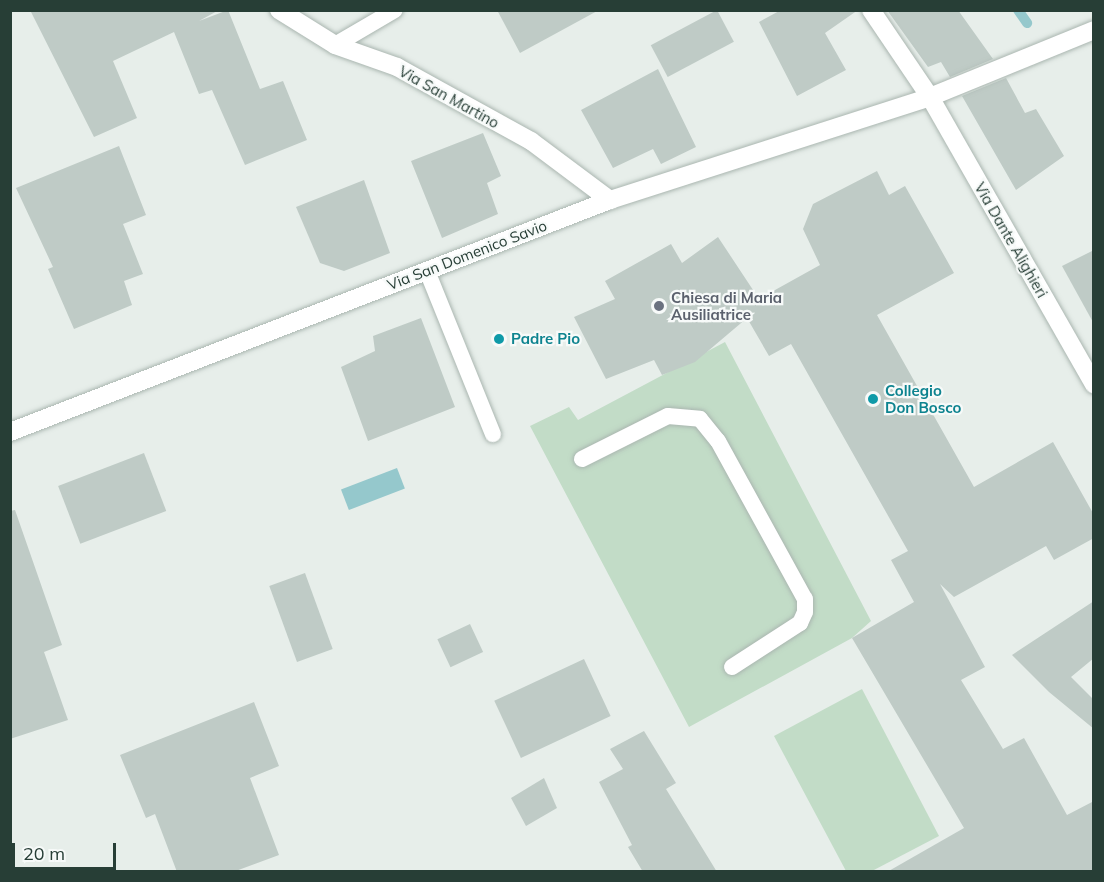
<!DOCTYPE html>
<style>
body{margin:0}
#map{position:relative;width:1104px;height:882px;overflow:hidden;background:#e7eeea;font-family:Mulish,sans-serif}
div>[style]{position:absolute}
.green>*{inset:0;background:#c2dcc7}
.water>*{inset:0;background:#95c8cc;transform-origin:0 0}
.stream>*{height:10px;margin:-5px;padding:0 5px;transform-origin:5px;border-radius:5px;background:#95c8cc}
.building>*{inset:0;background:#bfcbc6;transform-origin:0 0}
.roads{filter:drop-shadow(0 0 2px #aab6b0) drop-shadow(0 0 2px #aab6b0)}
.lane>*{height:16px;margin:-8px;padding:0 8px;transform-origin:8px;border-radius:8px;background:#fff}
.street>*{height:18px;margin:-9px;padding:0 9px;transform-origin:9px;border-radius:9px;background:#fff}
.secondary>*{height:18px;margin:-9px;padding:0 9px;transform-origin:9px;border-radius:9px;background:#fff}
.dots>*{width:16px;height:16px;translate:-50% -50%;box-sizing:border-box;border:3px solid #f7faf9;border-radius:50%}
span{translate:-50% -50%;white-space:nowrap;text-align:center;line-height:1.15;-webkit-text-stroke:4.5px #f7faf9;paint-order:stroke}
.street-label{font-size:15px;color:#273e36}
.worship-label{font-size:15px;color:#5b616d;font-weight:700}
.left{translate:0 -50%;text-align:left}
.culture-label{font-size:15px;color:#0d838f;font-weight:700}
.frame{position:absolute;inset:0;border:12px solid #273e36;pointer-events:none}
.scale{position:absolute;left:12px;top:843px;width:104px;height:27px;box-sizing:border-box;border:3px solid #273e36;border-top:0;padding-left:8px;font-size:18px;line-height:21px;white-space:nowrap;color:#273e36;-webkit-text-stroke:4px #f7faf9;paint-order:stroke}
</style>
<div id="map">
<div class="green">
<div style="clip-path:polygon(725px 342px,871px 621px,852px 638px,689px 727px,530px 426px,569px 407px,578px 420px)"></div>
<div style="clip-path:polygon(862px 689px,939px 836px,872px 871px,846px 871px,774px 736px)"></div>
</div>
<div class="water">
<div style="left:397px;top:468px;width:22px;height:60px;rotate:69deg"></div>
</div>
<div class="stream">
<div style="left:1018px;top:10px;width:16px;rotate:55deg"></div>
</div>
<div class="building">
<div style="clip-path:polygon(30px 10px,219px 10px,199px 21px,228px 10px,260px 89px,283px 81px,307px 140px,245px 165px,212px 90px,199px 94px,174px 32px,113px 61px,137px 118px,94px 137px)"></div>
<div style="clip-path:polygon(497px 10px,599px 10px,520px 53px)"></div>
<div style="left:717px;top:10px;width:36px;height:75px;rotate:62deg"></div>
<div style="clip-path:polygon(781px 10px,858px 10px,825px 33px,846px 70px,797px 96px,759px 22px)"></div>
<div style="clip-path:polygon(887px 10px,958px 10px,993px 59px,950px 77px,941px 62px,928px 67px)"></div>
<div style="clip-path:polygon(658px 69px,696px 147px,661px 164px,653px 149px,613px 168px,581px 110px)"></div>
<div style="clip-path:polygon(1006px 78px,1025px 113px,1036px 109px,1064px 156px,1016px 190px,962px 96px)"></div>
<div style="clip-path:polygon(483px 133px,501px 176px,487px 183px,498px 214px,442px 238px,411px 161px)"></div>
<div style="clip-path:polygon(119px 146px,146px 215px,123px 224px,143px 274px,124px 281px,132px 305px,74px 329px,48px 269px,53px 267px,16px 188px)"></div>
<div style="clip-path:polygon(877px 171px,889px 195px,905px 186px,954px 273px,877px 315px,974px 487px,1053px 442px,1094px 515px,1094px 538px,1054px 560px,1046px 546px,954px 597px,940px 584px,985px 667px,961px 680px,1003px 749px,1024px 738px,1067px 815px,1094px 801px,1094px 872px,887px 872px,964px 828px,852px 638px,914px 602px,891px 560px,908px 551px,791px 344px,769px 356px,747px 318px,695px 362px,662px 375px,654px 360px,606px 379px,574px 317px,615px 299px,605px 281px,671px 244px,682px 263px,718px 237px,759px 299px,820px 265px,803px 229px,813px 204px)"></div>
<div style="clip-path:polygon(364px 180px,390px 253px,344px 271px,320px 263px,296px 207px)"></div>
<div style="clip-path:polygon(1094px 250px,1094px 324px,1062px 266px)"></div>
<div style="clip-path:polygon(421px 318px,455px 407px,368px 441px,341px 367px,375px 351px,373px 336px)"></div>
<div style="left:144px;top:453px;width:62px;height:92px;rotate:69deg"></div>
<div style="clip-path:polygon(15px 510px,62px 645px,44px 652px,68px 720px,10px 739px,10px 511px)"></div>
<div style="left:305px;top:573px;width:81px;height:38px;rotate:70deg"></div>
<div style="clip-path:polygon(1094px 601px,1094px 658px,1071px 677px,1094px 700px,1094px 729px,1049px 692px,1012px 655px)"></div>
<div style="left:470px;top:624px;width:31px;height:36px;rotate:65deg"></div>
<div style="left:584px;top:659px;width:63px;height:99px;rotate:65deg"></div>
<div style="clip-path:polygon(254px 702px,279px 766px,250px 778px,279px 855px,233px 872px,177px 872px,155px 814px,146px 818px,120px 755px)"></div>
<div style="clip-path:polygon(644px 731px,676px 783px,666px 789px,717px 872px,643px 872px,628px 847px,632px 845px,599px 782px,623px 769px,610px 749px)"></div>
<div style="clip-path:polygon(544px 778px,557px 808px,526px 826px,511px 798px)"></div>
</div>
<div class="roads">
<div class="lane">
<div style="left:335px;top:45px;width:69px;rotate:-30.3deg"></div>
<div style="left:427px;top:271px;width:176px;rotate:68deg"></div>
<div style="left:582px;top:459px;width:96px;rotate:-26.6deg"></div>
<div style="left:668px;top:416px;width:32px;rotate:5deg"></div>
<div style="left:700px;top:419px;width:28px;rotate:51deg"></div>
<div style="left:718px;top:441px;width:180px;rotate:61.2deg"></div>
<div style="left:805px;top:599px;width:13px;rotate:90deg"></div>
<div style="left:805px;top:612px;width:12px;rotate:114deg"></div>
<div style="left:800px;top:623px;width:81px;rotate:147.1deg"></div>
</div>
<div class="street">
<div style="left:279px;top:10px;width:66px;rotate:32deg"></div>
<div style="left:335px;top:45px;width:66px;rotate:19.5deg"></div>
<div style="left:397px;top:67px;width:153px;rotate:28.9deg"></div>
<div style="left:531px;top:141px;width:99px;rotate:36.8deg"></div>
<div style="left:871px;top:10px;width:105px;rotate:55.9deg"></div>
</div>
<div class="secondary">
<div style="left:930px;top:97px;width:331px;rotate:60.3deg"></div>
<div style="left:10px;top:432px;width:643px;rotate:-21.14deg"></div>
<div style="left:610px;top:200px;width:336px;rotate:-17.8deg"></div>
<div style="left:930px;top:97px;width:177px;rotate:-22.2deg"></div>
</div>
</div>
<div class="dots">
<div style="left:659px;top:306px;background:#6b7280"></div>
<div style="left:499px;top:339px;background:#0f9aa8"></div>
<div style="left:873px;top:399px;background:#0f9aa8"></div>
</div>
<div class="street-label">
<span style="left:449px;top:97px;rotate:29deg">Via San Martino</span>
<span style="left:1011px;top:240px;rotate:60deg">Via Dante Alighieri</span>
<span style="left:467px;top:255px;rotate:-21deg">Via San Domenico Savio</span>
</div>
<div class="worship-label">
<span class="left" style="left:671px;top:306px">Chiesa di Maria<br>Ausiliatrice</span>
</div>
<div class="culture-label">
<span class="left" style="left:511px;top:339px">Padre Pio</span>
<span class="left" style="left:885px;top:399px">Collegio<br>Don Bosco</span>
</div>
<div class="frame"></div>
<div class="scale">20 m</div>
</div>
